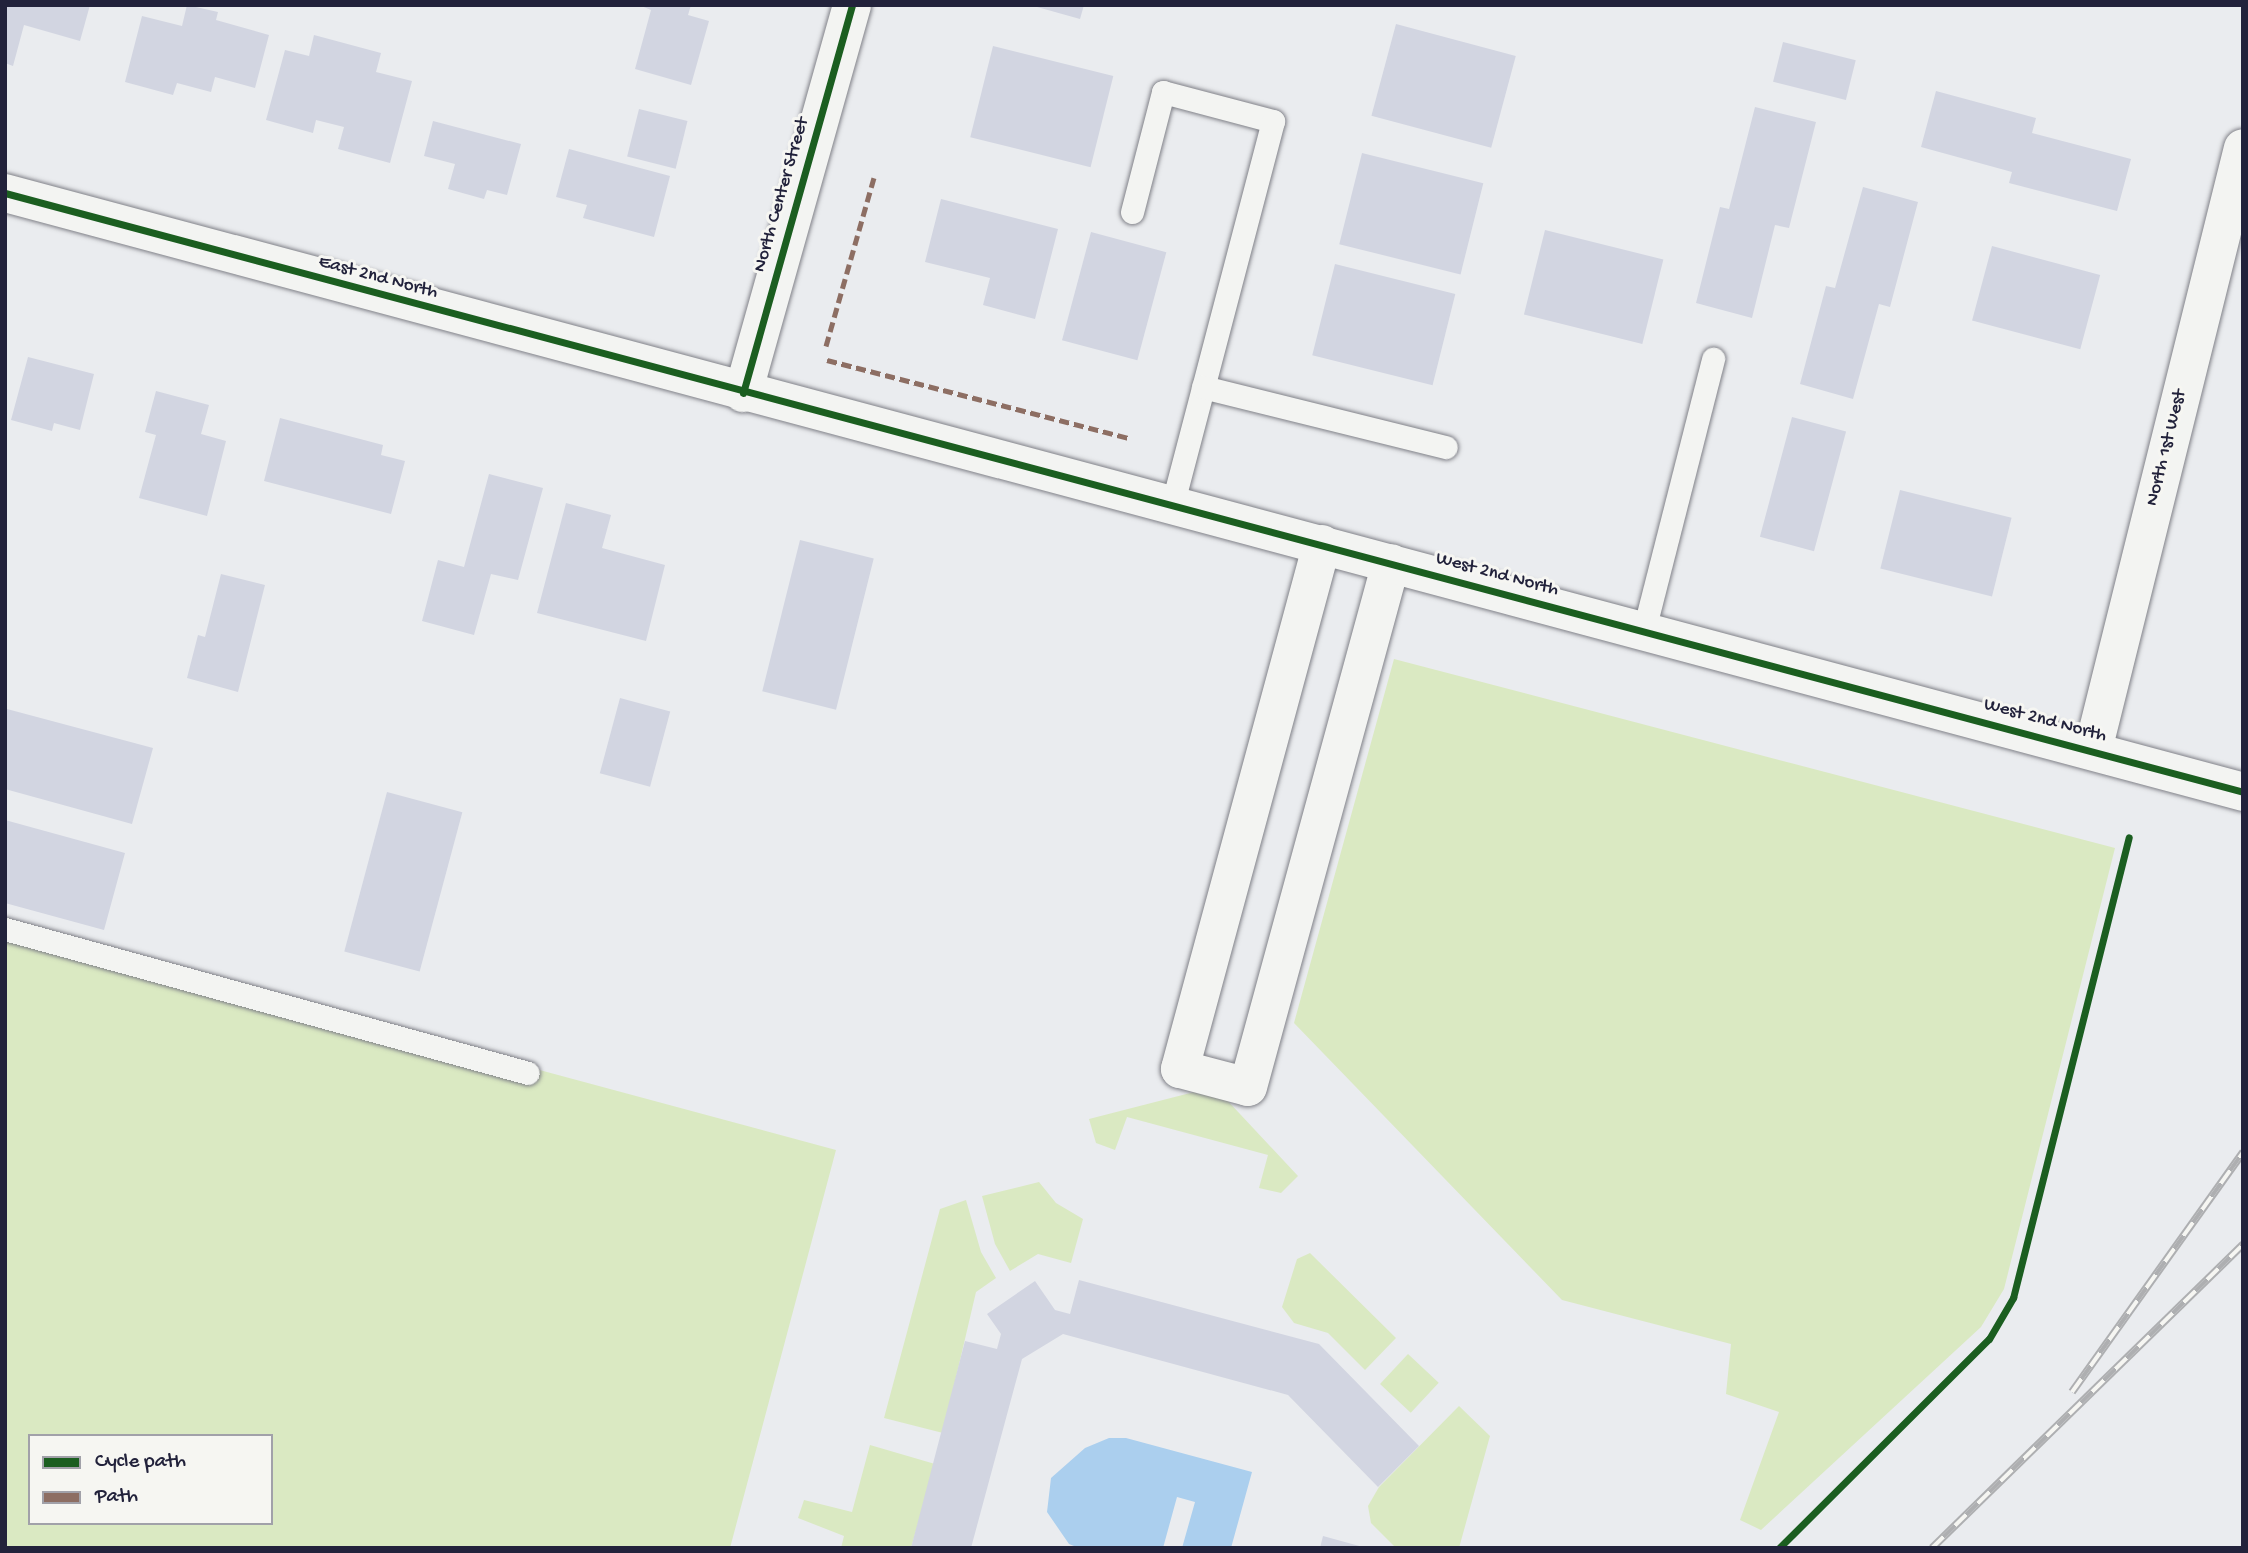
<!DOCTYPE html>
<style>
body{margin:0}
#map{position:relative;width:2248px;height:1553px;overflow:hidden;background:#eaecef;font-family:"Gochi Hand",sans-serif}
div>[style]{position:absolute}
.green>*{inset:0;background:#dae9c2;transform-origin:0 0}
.water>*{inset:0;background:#abcfee}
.building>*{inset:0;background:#d2d5e1;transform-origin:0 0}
.roads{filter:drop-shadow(0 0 2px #808188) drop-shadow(0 0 2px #808188)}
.service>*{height:23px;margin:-11.5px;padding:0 11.5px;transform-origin:11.5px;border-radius:11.5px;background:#f3f4f2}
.minor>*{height:38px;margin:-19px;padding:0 19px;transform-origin:19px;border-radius:19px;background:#f3f4f2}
.tertiary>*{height:38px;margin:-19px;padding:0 19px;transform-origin:19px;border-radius:19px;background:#f3f4f2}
.rail>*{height:8px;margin-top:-4px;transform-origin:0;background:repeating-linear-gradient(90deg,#f6f6f2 0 16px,#aeafb1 0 32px);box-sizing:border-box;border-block:2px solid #aeafb1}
.quiet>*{height:5px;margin-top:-2.5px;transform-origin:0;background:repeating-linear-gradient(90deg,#8d6e63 0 10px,transparent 0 15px)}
.cycleway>*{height:7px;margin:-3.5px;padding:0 3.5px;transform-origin:3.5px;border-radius:3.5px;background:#1b5e20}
span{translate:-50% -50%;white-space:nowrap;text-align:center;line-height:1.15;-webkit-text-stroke:6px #f6f6f2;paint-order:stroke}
.street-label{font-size:19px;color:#22223b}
.frame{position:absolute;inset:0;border:7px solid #22223b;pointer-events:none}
.legend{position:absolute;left:28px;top:1434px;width:245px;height:91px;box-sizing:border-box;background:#f6f6f2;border:2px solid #a1a1a9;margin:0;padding:9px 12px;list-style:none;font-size:21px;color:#22223b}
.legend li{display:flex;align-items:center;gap:14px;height:35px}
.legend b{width:35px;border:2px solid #a1a1a9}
</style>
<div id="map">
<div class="green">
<div style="clip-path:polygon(1394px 659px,2115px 848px,2004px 1289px,1981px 1327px,1761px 1530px,1740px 1520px,1779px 1412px,1726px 1394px,1731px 1344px,1562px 1300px,1294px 1023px)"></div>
<div style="clip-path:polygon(evenodd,5px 926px,836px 1150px,730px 1548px,5px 1548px,5px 926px,30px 1436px,271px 1436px,271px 1523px,30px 1523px,30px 1436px)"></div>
<div style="clip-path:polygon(1198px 1091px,1226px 1099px,1298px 1176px,1281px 1193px,1259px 1188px,1268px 1155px,1127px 1117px,1115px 1150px,1096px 1143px,1089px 1119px)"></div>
<div style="clip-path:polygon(1039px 1182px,1056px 1203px,1083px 1219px,1071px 1263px,1038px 1254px,1010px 1271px,995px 1244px,982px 1196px)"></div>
<div style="clip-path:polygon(966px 1200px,981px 1252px,996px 1278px,976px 1292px,943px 1433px,884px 1418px,940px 1209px)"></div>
<div style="clip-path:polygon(1310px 1253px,1396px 1338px,1365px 1370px,1328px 1333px,1294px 1323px,1282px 1307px,1297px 1259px)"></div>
<div style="left:1408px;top:1354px;width:42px;height:41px;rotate:43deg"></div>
<div style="clip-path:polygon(1459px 1406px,1490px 1436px,1459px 1548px,1396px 1548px,1371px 1523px,1368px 1506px,1379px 1487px)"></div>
<div style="clip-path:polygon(870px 1445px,935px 1464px,911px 1548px,841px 1548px,844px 1536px,798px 1518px,804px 1500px,852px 1512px)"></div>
</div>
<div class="water">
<div style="clip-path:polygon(1109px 1438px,1126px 1438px,1252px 1472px,1231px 1548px,1182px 1548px,1195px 1502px,1177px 1497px,1163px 1548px,1079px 1548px,1069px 1544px,1047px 1512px,1051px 1478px,1085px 1448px)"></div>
</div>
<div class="building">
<div style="clip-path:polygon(5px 5px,90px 5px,80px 41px,24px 25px,13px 66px,5px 63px)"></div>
<div style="clip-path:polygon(187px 5px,218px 12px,216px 20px,269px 35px,255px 88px,215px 77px,211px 92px,177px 83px,173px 95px,125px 82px,142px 16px,182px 26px)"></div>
<div style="clip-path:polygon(639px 5px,691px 5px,688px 15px,709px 21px,691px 85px,635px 69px,651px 10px)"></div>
<div style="clip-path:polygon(1030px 5px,1084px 5px,1080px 19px)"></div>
<div style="left:1396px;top:24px;width:124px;height:95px;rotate:15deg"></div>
<div style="clip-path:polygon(314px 35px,381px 53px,376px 72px,412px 81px,390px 163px,338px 149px,344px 127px,316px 120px,313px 133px,266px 120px,285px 50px,309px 56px)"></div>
<div style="left:1783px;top:42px;width:75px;height:41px;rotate:14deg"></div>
<div style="left:993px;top:46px;width:124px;height:94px;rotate:14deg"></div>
<div style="clip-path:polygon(1936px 91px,2036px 118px,2032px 133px,2131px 159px,2117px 211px,2009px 183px,2012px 172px,1921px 147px)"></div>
<div style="clip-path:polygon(1755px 107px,1816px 122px,1789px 228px,1775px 225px,1752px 318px,1696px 303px,1720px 207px,1729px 209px)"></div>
<div style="left:639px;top:109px;width:50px;height:49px;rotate:14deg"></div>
<div style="clip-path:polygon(433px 121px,521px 144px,507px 195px,487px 190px,484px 199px,448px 189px,455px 164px,424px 156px)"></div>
<div style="clip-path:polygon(569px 149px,670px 176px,654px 237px,583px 218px,587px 205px,556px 197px)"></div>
<div style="left:1362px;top:153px;width:125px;height:94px;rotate:14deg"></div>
<div style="clip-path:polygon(1863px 187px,1918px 202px,1890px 307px,1879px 304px,1853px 399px,1800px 384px,1826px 286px,1835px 288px)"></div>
<div style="clip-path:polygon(941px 199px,1058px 229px,1035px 319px,983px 305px,990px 278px,925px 262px)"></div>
<div style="left:1545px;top:230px;width:122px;height:87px;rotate:14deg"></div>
<div style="left:1091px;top:232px;width:78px;height:112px;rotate:15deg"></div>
<div style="left:1992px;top:246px;width:112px;height:77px;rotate:15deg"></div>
<div style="left:1335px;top:264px;width:124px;height:94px;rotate:14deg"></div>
<div style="clip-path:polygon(28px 357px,94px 374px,80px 430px,54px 423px,52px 431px,11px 420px)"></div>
<div style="clip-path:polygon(156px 391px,209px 405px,201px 434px,226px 441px,207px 516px,139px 498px,156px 435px,145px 432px)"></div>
<div style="left:1792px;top:417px;width:56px;height:124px;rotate:15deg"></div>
<div style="clip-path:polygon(280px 418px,383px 445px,381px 455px,405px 461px,391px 514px,264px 481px)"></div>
<div style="clip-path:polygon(489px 474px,543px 488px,518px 580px,491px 574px,474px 635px,422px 621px,438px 560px,464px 567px)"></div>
<div style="left:1900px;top:490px;width:115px;height:81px;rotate:14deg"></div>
<div style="clip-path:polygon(566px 503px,611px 515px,602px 548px,665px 565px,646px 641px,537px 613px)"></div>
<div style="left:800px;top:540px;width:76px;height:156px;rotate:14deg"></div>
<div style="clip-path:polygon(221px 574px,265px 585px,238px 692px,187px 678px,198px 635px,205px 637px)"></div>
<div style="left:620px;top:698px;width:52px;height:78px;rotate:15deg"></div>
<div style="clip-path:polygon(7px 709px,153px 748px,132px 824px,5px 789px)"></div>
<div style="left:387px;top:792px;width:78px;height:165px;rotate:15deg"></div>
<div style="clip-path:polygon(5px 820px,125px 853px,104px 930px,5px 903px)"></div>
<div style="clip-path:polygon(1079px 1280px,1319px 1344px,1419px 1446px,1378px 1487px,1288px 1395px,1063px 1334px,1022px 1359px,971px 1548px,911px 1548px,965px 1341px,997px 1349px,1001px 1334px,987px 1314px,1035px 1281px,1055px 1310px,1070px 1314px)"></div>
<div style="clip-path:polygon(1323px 1536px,1363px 1547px,1362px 1548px,1320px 1548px)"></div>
</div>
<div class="roads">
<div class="service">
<div style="left:1132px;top:212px;width:124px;rotate:-75.5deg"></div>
<div style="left:1163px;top:92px;width:114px;rotate:14.8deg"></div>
<div style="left:1273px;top:121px;width:398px;rotate:104.7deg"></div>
<div style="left:1203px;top:387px;width:250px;rotate:13.9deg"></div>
<div style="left:1644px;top:630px;width:280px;rotate:-75.7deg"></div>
<div style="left:5px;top:929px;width:542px;rotate:15.39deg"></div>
</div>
<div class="minor">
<div style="left:743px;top:393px;width:403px;rotate:-74.3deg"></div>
<div style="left:1322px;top:544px;width:544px;rotate:105.14deg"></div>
<div style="left:1180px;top:1069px;width:70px;rotate:14.8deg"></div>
<div style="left:1248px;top:1087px;width:543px;rotate:-74.74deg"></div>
<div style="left:2093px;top:750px;width:620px;rotate:-76.01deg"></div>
</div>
<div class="tertiary">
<div style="left:5px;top:193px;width:2317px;rotate:14.98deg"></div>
</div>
</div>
<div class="rail">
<div style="left:2072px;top:1392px;width:295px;rotate:-54.5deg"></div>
<div style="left:1932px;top:1548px;width:435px;rotate:-44.3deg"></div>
</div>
<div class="quiet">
<div style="left:826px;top:346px;width:175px;rotate:-74.1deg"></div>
<div style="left:827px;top:360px;width:311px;rotate:14.5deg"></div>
</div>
<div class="cycleway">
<div style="left:5px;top:193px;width:2317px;rotate:14.98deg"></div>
<div style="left:743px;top:393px;width:403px;rotate:-74.3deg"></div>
<div style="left:1779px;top:1548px;width:296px;rotate:-44.9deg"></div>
<div style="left:1989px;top:1339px;width:48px;rotate:-59.7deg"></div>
<div style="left:2013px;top:1298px;width:475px;rotate:-75.9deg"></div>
</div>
<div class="street-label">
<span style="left:782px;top:195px;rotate:-74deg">North Center Street</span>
<span style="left:378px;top:278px;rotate:15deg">East 2nd North</span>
<span style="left:2167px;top:448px;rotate:-76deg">North 1st West</span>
<span style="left:1497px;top:575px;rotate:15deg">West 2nd North</span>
<span style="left:2045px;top:721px;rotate:15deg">West 2nd North</span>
</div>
<div class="frame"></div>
<ul class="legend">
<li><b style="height:9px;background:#1b5e20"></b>Cycle path</li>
<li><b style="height:9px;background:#8d6e63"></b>Path</li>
</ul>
</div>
